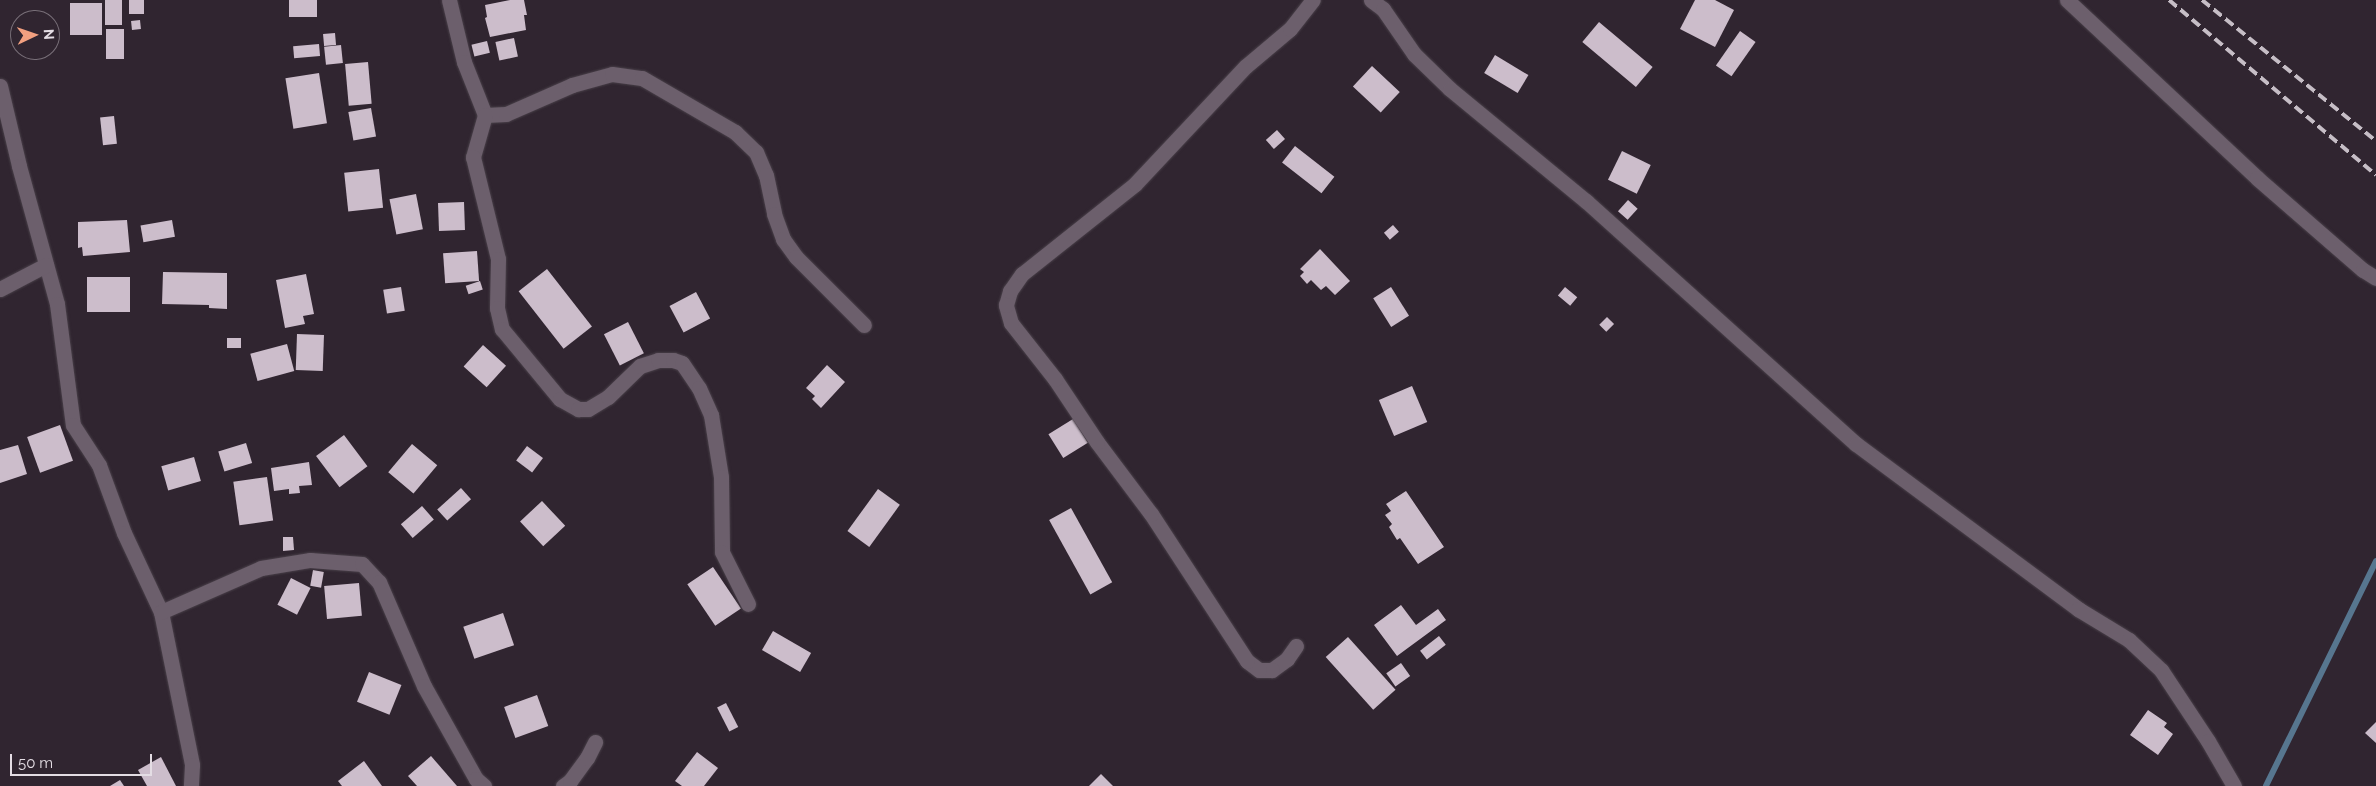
<!DOCTYPE html>
<style>
body{margin:0}
#map{position:relative;width:2376px;height:786px;overflow:hidden;background:#302530;font-family:Raleway,sans-serif}
div>[style]{position:absolute}
.stream>*{height:5.5px;margin:-2.75px;padding:0 2.75px;transform-origin:2.75px;border-radius:2.75px;background:#57768f}
.building>*{inset:0;background:#ccbdcb;transform-origin:0 0}
.roads{filter:drop-shadow(0 0 1px #494049) drop-shadow(0 0 1px #494049)}
.minor>*{height:15px;margin:-7.5px;padding:0 7.5px;transform-origin:7.5px;border-radius:7.5px;background:#6c5f6c}
.rail>*{height:4px;margin-top:-2px;transform-origin:0;background:repeating-linear-gradient(90deg,#c6bec6 0 10px,transparent 0 15px)}
span{translate:-50% -50%;white-space:nowrap;text-align:center;line-height:1.15;-webkit-text-stroke:5px #302530;paint-order:stroke}
.north{position:absolute;left:10px;top:10px;width:50px;height:50px;box-sizing:border-box;background:#302530;border:1px solid #786f78;border-radius:50%;rotate:87deg;font-size:14px;font-weight:700;line-height:20px;text-align:center;color:#e4dde4}
.north::after{content:'';display:block;margin:auto;width:18px;height:22px;background:#f2a080;clip-path:polygon(50% 0,100% 100%,50% 72%,0 100%)}
.scale{position:absolute;left:10px;top:754px;width:142px;height:22px;box-sizing:border-box;border:2px solid #e4dde4;border-top:0;padding-left:6px;font-size:15px;line-height:18px;white-space:nowrap;color:#e4dde4;-webkit-text-stroke:4px #302530;paint-order:stroke}
</style>
<div id="map">
<div class="stream">
<div style="left:2266px;top:786px;width:250px;rotate:-63.9deg"></div>
</div>
<div class="building">
<div style="left:105px;top:0;width:17px;height:25px"></div>
<div style="left:129px;top:0;width:15px;height:14px"></div>
<div style="left:289px;top:0;width:28px;height:17px"></div>
<div style="clip-path:polygon(510px 0,524px 0,527px 15px,524px 15px,526px 30px,490px 37px,485px 18px,487px 17px,485px 5px)"></div>
<div style="clip-path:polygon(1695px 0,1715px 0,1734px 10px,1715px 47px,1680px 29px)"></div>
<div style="left:70px;top:3px;width:32px;height:32px"></div>
<div style="left:140px;top:20px;width:9px;height:9px;rotate:84deg"></div>
<div style="left:1599px;top:22px;width:70px;height:26px;rotate:40deg"></div>
<div style="left:106px;top:29px;width:18px;height:30px"></div>
<div style="left:1740px;top:31px;width:19px;height:42px;rotate:35deg"></div>
<div style="left:335px;top:33px;width:12px;height:12px;rotate:85deg"></div>
<div style="left:514px;top:38px;width:19px;height:19px;rotate:78deg"></div>
<div style="left:487px;top:41px;width:12px;height:16px;rotate:76deg"></div>
<div style="left:319px;top:44px;width:12px;height:26px;rotate:85deg"></div>
<div style="left:341px;top:45px;width:18px;height:17px;rotate:84deg"></div>
<div style="left:1495px;top:55px;width:39px;height:21px;rotate:31deg"></div>
<div style="left:368px;top:62px;width:42px;height:23px;rotate:85deg"></div>
<div style="left:1372px;top:66px;width:38px;height:28px;rotate:43deg"></div>
<div style="left:319px;top:73px;width:51px;height:34px;rotate:81deg"></div>
<div style="left:371px;top:108px;width:29px;height:23px;rotate:80deg"></div>
<div style="left:114px;top:116px;width:28px;height:14px;rotate:84deg"></div>
<div style="left:1277px;top:130px;width:12px;height:15px;rotate:48deg"></div>
<div style="left:1295px;top:146px;width:50px;height:21px;rotate:38deg"></div>
<div style="left:1622px;top:151px;width:32px;height:32px;rotate:26deg"></div>
<div style="left:379px;top:169px;width:39px;height:35px;rotate:84deg"></div>
<div style="left:416px;top:194px;width:36px;height:27px;rotate:79deg"></div>
<div style="left:1628px;top:200px;width:13px;height:15px;rotate:42deg"></div>
<div style="left:464px;top:202px;width:28px;height:26px;rotate:88deg"></div>
<div style="clip-path:polygon(127px 220px,130px 252px,83px 256px,82px 247px,78px 248px,78px 222px)"></div>
<div style="left:172px;top:220px;width:17px;height:32px;rotate:80deg"></div>
<div style="left:1393px;top:225px;width:9px;height:12px;rotate:49deg"></div>
<div style="clip-path:polygon(1320px 249px,1350px 281px,1335px 295px,1326px 286px,1321px 290px,1311px 280px,1307px 284px,1300px 276px,1304px 272px,1300px 269px)"></div>
<div style="left:477px;top:251px;width:30px;height:34px;rotate:86deg"></div>
<div style="left:547px;top:269px;width:73px;height:36px;rotate:52deg"></div>
<div style="clip-path:polygon(163px 272px,227px 273px,227px 309px,209px 308px,209px 305px,162px 304px)"></div>
<div style="clip-path:polygon(306px 274px,314px 314px,303px 316px,305px 324px,285px 328px,276px 280px)"></div>
<div style="left:87px;top:277px;width:43px;height:35px"></div>
<div style="left:480px;top:281px;width:9px;height:15px;rotate:72deg"></div>
<div style="left:401px;top:287px;width:24px;height:18px;rotate:81deg"></div>
<div style="left:1391px;top:287px;width:34px;height:21px;rotate:58deg"></div>
<div style="left:1565px;top:287px;width:16px;height:11px;rotate:40deg"></div>
<div style="left:696px;top:292px;width:30px;height:30px;rotate:62deg"></div>
<div style="left:1607px;top:317px;width:10px;height:11px;rotate:45deg"></div>
<div style="left:628px;top:322px;width:35px;height:27px;rotate:63deg"></div>
<div style="left:297px;top:334px;width:27px;height:36px;rotate:2deg"></div>
<div style="left:241px;top:338px;width:10px;height:14px;rotate:90deg"></div>
<div style="left:287px;top:344px;width:28px;height:38px;rotate:75deg"></div>
<div style="left:483px;top:345px;width:31px;height:29px;rotate:42deg"></div>
<div style="clip-path:polygon(827px 365px,845px 382px,821px 408px,812px 399px,815px 396px,806px 388px)"></div>
<div style="left:1412px;top:386px;width:39px;height:36px;rotate:67deg"></div>
<div style="left:1073px;top:419px;width:28px;height:29px;rotate:58deg"></div>
<div style="left:60px;top:425px;width:38px;height:35px;rotate:70deg"></div>
<div style="left:344px;top:435px;width:39px;height:35px;rotate:53deg"></div>
<div style="left:246px;top:443px;width:21px;height:29px;rotate:73deg"></div>
<div style="left:412px;top:444px;width:33px;height:37px;rotate:40deg"></div>
<div style="clip-path:polygon(18px 445px,27px 474px,0 483px,0 450px)"></div>
<div style="left:527px;top:446px;width:20px;height:18px;rotate:37deg"></div>
<div style="left:194px;top:457px;width:25px;height:34px;rotate:74deg"></div>
<div style="clip-path:polygon(309px 462px,312px 485px,299px 486px,300px 493px,289px 494px,289px 489px,274px 491px,271px 468px)"></div>
<div style="left:267px;top:477px;width:44px;height:34px;rotate:82deg"></div>
<div style="left:461px;top:488px;width:15px;height:32px;rotate:48deg"></div>
<div style="left:878px;top:489px;width:27px;height:52px;rotate:36deg"></div>
<div style="clip-path:polygon(1406px 491px,1444px 547px,1418px 564px,1400px 538px,1397px 540px,1389px 527px,1392px 524px,1385px 515px,1391px 511px,1386px 504px)"></div>
<div style="left:542px;top:501px;width:34px;height:30px;rotate:47deg"></div>
<div style="left:422px;top:506px;width:18px;height:28px;rotate:49deg"></div>
<div style="left:1071px;top:508px;width:85px;height:25px;rotate:61deg"></div>
<div style="clip-path:polygon(283px 537px,293px 537px,294px 550px,283px 551px)"></div>
<div style="left:713px;top:567px;width:50px;height:31px;rotate:56deg"></div>
<div style="left:313px;top:570px;width:11px;height:16px;rotate:10deg"></div>
<div style="left:291px;top:578px;width:22px;height:30px;rotate:27deg"></div>
<div style="left:359px;top:583px;width:33px;height:35px;rotate:85deg"></div>
<div style="clip-path:polygon(1401px 605px,1416px 625px,1438px 609px,1446px 620px,1397px 656px,1374px 625px)"></div>
<div style="left:503px;top:613px;width:34px;height:42px;rotate:71deg"></div>
<div style="left:773px;top:631px;width:44px;height:22px;rotate:30deg"></div>
<div style="left:1439px;top:636px;width:11px;height:24px;rotate:52deg"></div>
<div style="left:1348px;top:637px;width:71px;height:30px;rotate:48deg"></div>
<div style="left:1401px;top:663px;width:16px;height:18px;rotate:55deg"></div>
<div style="left:369px;top:672px;width:35px;height:32px;rotate:22deg"></div>
<div style="left:537px;top:695px;width:33px;height:35px;rotate:70deg"></div>
<div style="left:726px;top:703px;width:27px;height:10px;rotate:63deg"></div>
<div style="clip-path:polygon(2148px 710px,2167px 723px,2164px 727px,2173px 734px,2158px 755px,2130px 735px)"></div>
<div style="clip-path:polygon(2376px 722px,2376px 743px,2365px 733px)"></div>
<div style="clip-path:polygon(697px 752px,718px 768px,704px 786px,682px 786px,675px 781px)"></div>
<div style="clip-path:polygon(431px 756px,457px 786px,417px 786px,408px 776px)"></div>
<div style="clip-path:polygon(161px 757px,176px 786px,147px 786px,138px 770px)"></div>
<div style="clip-path:polygon(364px 761px,382px 786px,342px 786px,338px 781px)"></div>
<div style="clip-path:polygon(1101px 774px,1113px 786px,1089px 786px)"></div>
<div style="clip-path:polygon(120px 780px,124px 786px,110px 786px)"></div>
</div>
<div class="roads">
<div class="minor">
<div style="left:449px;top:0;width:64px;rotate:76.4deg"></div>
<div style="left:464px;top:62px;width:57px;rotate:68.4deg"></div>
<div style="left:485px;top:115px;width:21px;rotate:-3deg"></div>
<div style="left:506px;top:114px;width:72px;rotate:-23.7deg"></div>
<div style="left:572px;top:85px;width:41px;rotate:-15.4deg"></div>
<div style="left:612px;top:74px;width:30px;rotate:8deg"></div>
<div style="left:642px;top:78px;width:108px;rotate:30.1deg"></div>
<div style="left:735px;top:132px;width:29px;rotate:44deg"></div>
<div style="left:756px;top:152px;width:25px;rotate:67deg"></div>
<div style="left:766px;top:175px;width:40px;rotate:78deg"></div>
<div style="left:774px;top:214px;width:27px;rotate:70deg"></div>
<div style="left:783px;top:239px;width:22px;rotate:54deg"></div>
<div style="left:796px;top:257px;width:96px;rotate:45deg"></div>
<div style="left:1371px;top:0;width:15px;rotate:37deg"></div>
<div style="left:1383px;top:9px;width:55px;rotate:55.4deg"></div>
<div style="left:1414px;top:54px;width:50px;rotate:44.2deg"></div>
<div style="left:1450px;top:89px;width:176px;rotate:39.5deg"></div>
<div style="left:1586px;top:201px;width:363px;rotate:42deg"></div>
<div style="left:1856px;top:444px;width:277px;rotate:36.6deg"></div>
<div style="left:2078px;top:609px;width:60px;rotate:31.3deg"></div>
<div style="left:2129px;top:640px;width:44px;rotate:43.2deg"></div>
<div style="left:2161px;top:670px;width:85px;rotate:56.5deg"></div>
<div style="left:2208px;top:741px;width:52px;rotate:60deg"></div>
<div style="left:2067px;top:0;width:260px;rotate:43.1deg"></div>
<div style="left:2257px;top:178px;width:140px;rotate:41deg"></div>
<div style="left:2363px;top:270px;width:15px;rotate:32deg"></div>
<div style="left:0;top:86px;width:82px;rotate:76.6deg"></div>
<div style="left:19px;top:166px;width:143px;rotate:74.6deg"></div>
<div style="left:57px;top:304px;width:122px;rotate:82.5deg"></div>
<div style="left:73px;top:425px;width:48px;rotate:57deg"></div>
<div style="left:99px;top:465px;width:72px;rotate:69.8deg"></div>
<div style="left:124px;top:533px;width:87px;rotate:64.9deg"></div>
<div style="left:161px;top:612px;width:156px;rotate:78.5deg"></div>
<div style="left:192px;top:765px;width:21px;rotate:93deg"></div>
<div style="left:485px;top:115px;width:44px;rotate:105.9deg"></div>
<div style="left:473px;top:157px;width:105px;rotate:76.2deg"></div>
<div style="left:498px;top:259px;width:49px;rotate:91.2deg"></div>
<div style="left:497px;top:308px;width:22px;rotate:77deg"></div>
<div style="left:502px;top:329px;width:91px;rotate:50.4deg"></div>
<div style="left:560px;top:399px;width:21px;rotate:29deg"></div>
<div style="left:578px;top:409px;width:10px"></div>
<div style="left:588px;top:409px;width:23px;rotate:-31deg"></div>
<div style="left:608px;top:397px;width:45px;rotate:-44.1deg"></div>
<div style="left:640px;top:366px;width:19px;rotate:-18deg"></div>
<div style="left:658px;top:360px;width:15px"></div>
<div style="left:673px;top:360px;width:9px;rotate:18deg"></div>
<div style="left:682px;top:363px;width:30px;rotate:56deg"></div>
<div style="left:699px;top:388px;width:30px;rotate:66deg"></div>
<div style="left:711px;top:415px;width:63px;rotate:80.8deg"></div>
<div style="left:721px;top:477px;width:75px;rotate:89.2deg"></div>
<div style="left:722px;top:552px;width:58px;rotate:63.4deg"></div>
<div style="left:0;top:289px;width:52px;rotate:-27.6deg"></div>
<div style="left:161px;top:612px;width:109px;rotate:-23.7deg"></div>
<div style="left:261px;top:568px;width:50px;rotate:-9.3deg"></div>
<div style="left:310px;top:560px;width:52px;rotate:4.4deg"></div>
<div style="left:362px;top:564px;width:25px;rotate:47deg"></div>
<div style="left:379px;top:582px;width:113px;rotate:66.6deg"></div>
<div style="left:424px;top:686px;width:107px;rotate:60.8deg"></div>
<div style="left:476px;top:779px;width:11px;rotate:41deg"></div>
<div style="left:1296px;top:646px;width:16px;rotate:125deg"></div>
<div style="left:1287px;top:659px;width:19px;rotate:144deg"></div>
<div style="left:1272px;top:670px;width:13px;rotate:180deg"></div>
<div style="left:1259px;top:670px;width:15px;rotate:-143deg"></div>
<div style="left:1247px;top:661px;width:176px;rotate:-123.1deg"></div>
<div style="left:1151px;top:514px;width:90px;rotate:-126.9deg"></div>
<div style="left:1097px;top:442px;width:76px;rotate:-123.7deg"></div>
<div style="left:1055px;top:379px;width:71px;rotate:-128.2deg"></div>
<div style="left:1011px;top:323px;width:19px;rotate:-106deg"></div>
<div style="left:1006px;top:305px;width:15px;rotate:-74deg"></div>
<div style="left:1010px;top:291px;width:21px;rotate:-55deg"></div>
<div style="left:1022px;top:274px;width:144px;rotate:-38.5deg"></div>
<div style="left:1135px;top:184px;width:162px;rotate:-46.8deg"></div>
<div style="left:1246px;top:66px;width:57px;rotate:-40.1deg"></div>
<div style="left:1290px;top:29px;width:37px;rotate:-52deg"></div>
<div style="left:563px;top:786px;width:9px;rotate:-36deg"></div>
<div style="left:570px;top:781px;width:29px;rotate:-54deg"></div>
<div style="left:587px;top:758px;width:18px;rotate:-63deg"></div>
</div>
</div>
<div class="rail">
<div style="left:2169px;top:0;width:271px;rotate:40.2deg"></div>
<div style="left:2202px;top:0;width:224px;rotate:39deg"></div>
</div>
<div class="north">N</div>
<div class="scale">50 m</div>
</div>
